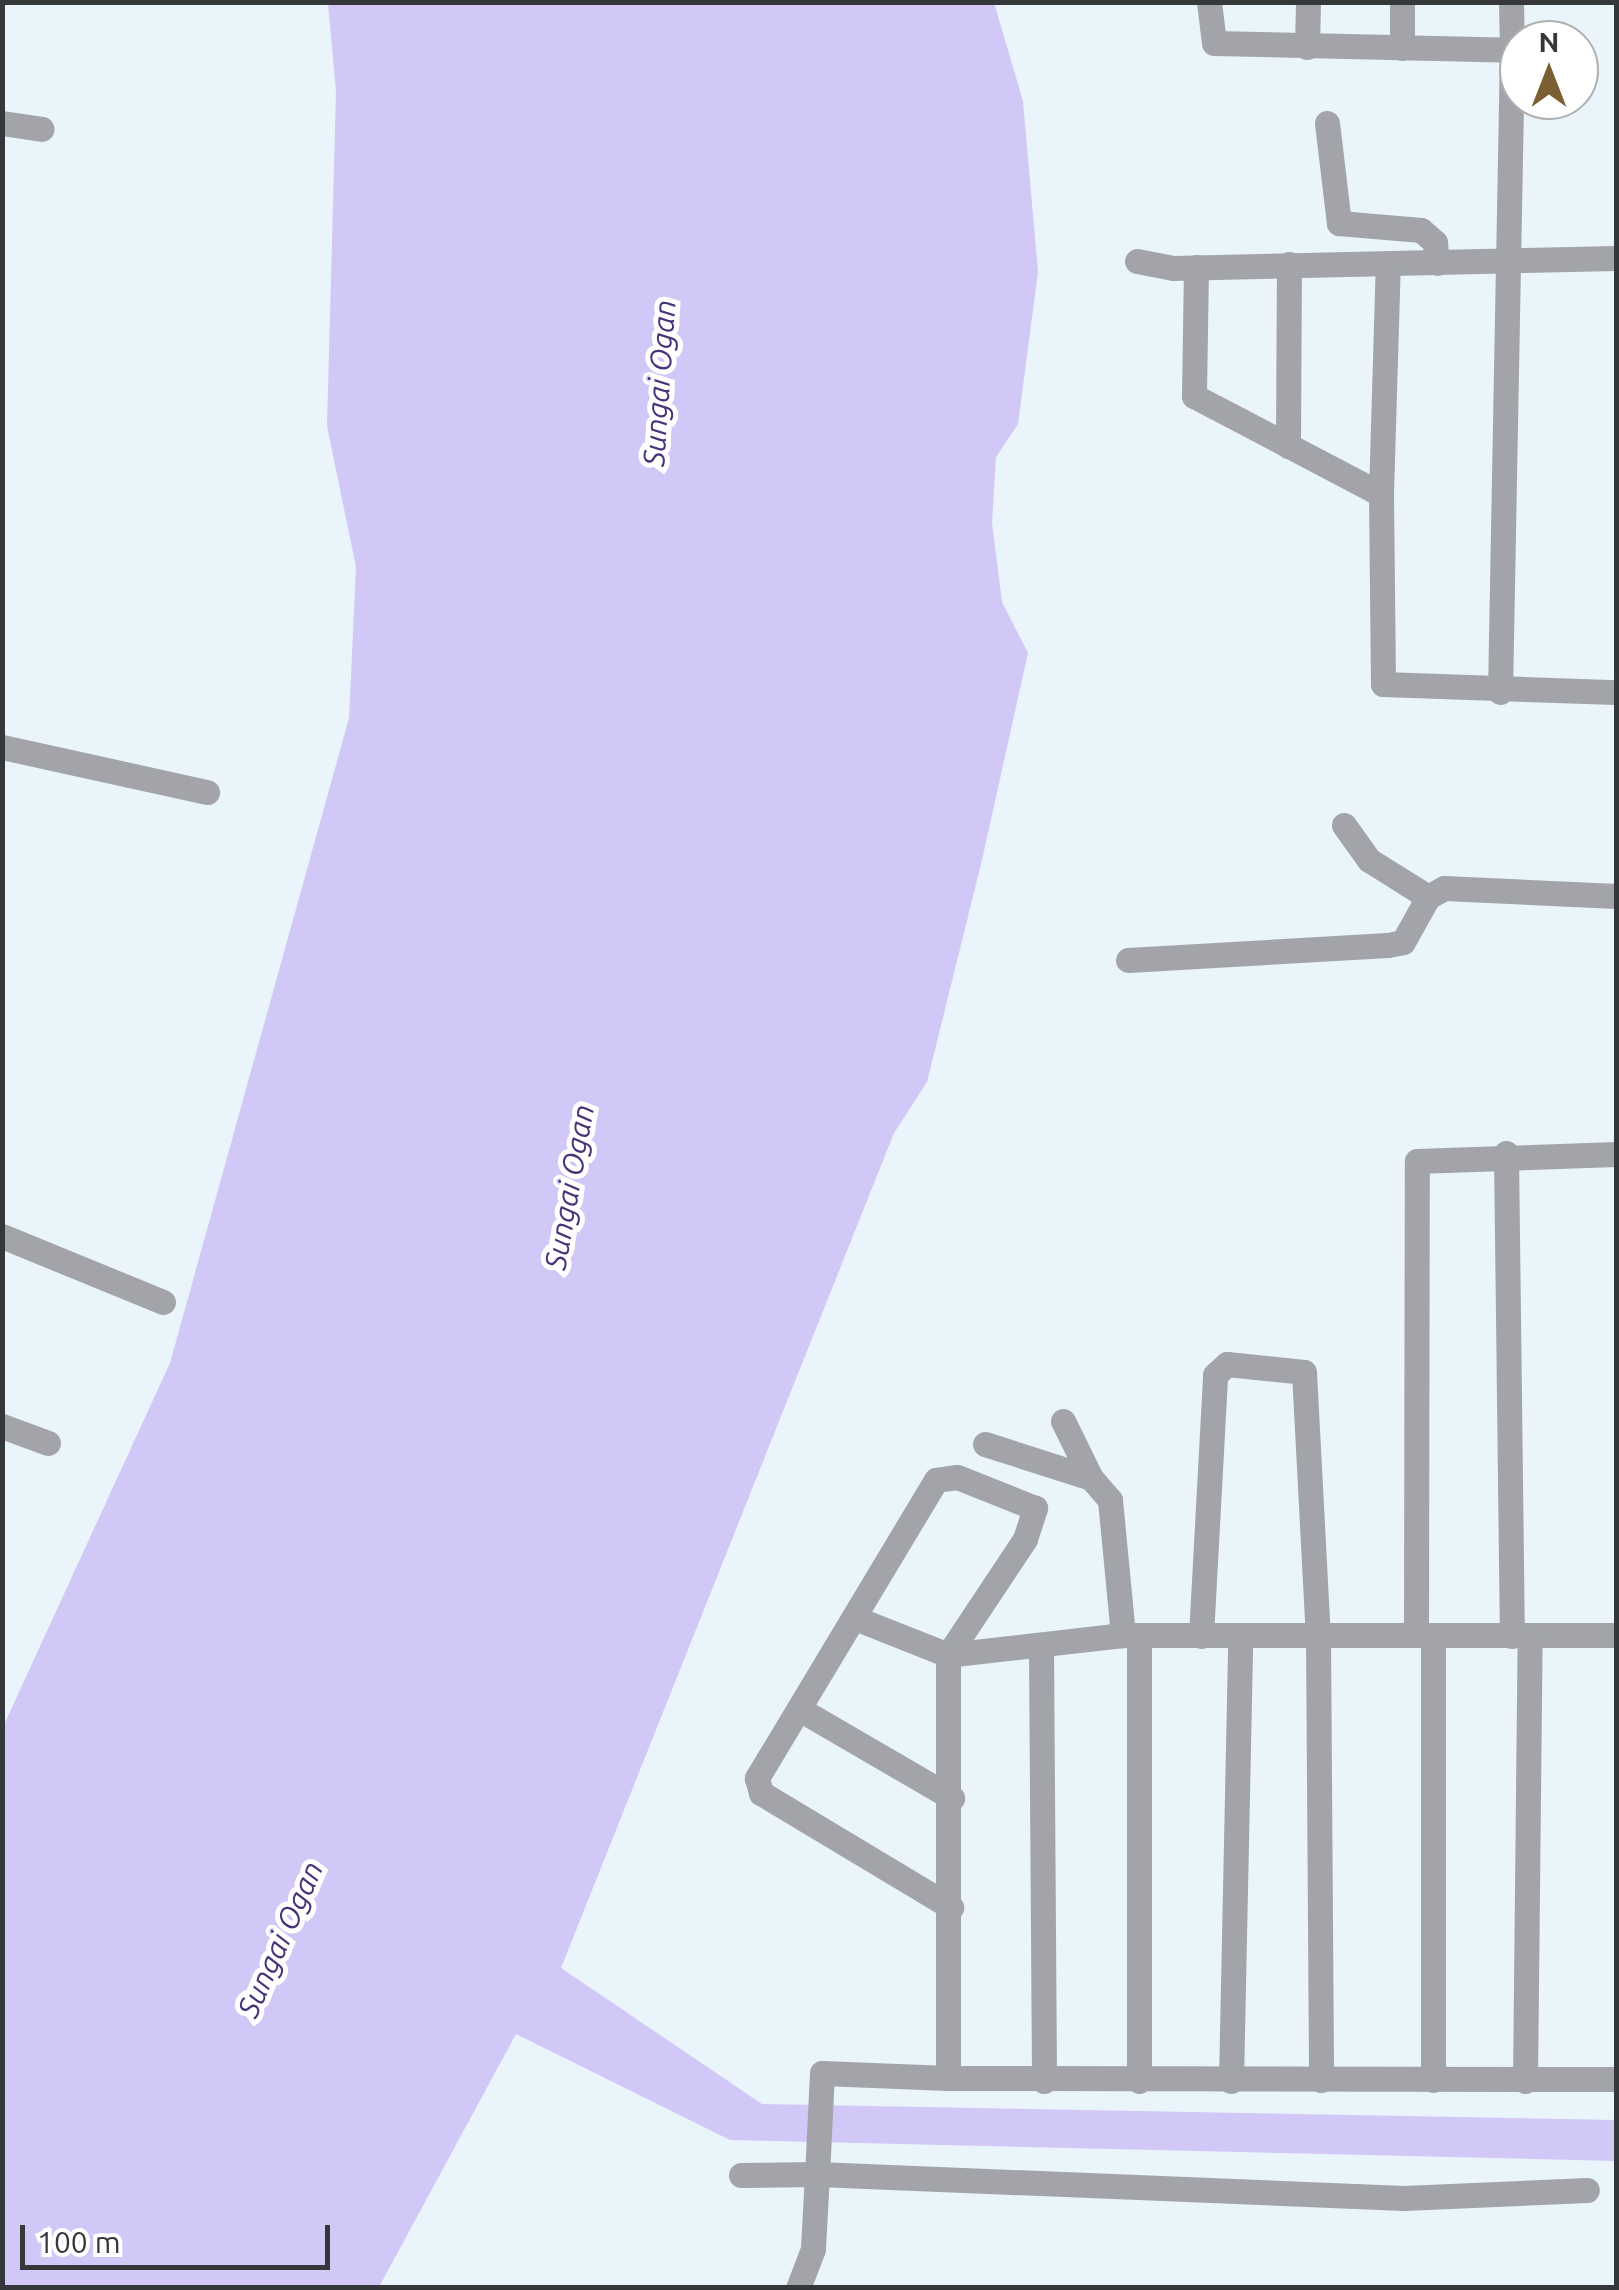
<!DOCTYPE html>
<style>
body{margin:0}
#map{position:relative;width:1619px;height:2290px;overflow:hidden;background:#e9f4fb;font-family:Ubuntu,sans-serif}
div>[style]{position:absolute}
.water>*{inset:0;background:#d2c8f8}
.minor>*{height:25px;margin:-12.5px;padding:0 12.5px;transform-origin:12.5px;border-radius:12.5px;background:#a2a4a9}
span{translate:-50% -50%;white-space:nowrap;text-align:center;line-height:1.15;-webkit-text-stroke:10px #fff;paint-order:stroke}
.water-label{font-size:30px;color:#483378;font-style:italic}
.frame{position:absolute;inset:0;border:5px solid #34383b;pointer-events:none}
.north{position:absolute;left:1499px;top:20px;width:100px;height:100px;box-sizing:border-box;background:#fff;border:2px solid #aeafb1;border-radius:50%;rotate:0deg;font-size:28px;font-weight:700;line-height:40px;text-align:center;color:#34383b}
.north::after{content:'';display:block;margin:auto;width:35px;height:45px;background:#7a5f32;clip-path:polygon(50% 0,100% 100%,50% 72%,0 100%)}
.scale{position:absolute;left:20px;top:2225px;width:310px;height:45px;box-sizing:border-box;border:5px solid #34383b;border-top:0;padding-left:12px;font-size:30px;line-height:35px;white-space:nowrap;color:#34383b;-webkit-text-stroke:8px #fff;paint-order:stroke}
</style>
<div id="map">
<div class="water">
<div style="clip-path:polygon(328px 3px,994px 3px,1023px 101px,1038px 272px,1018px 424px,996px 457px,992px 523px,1002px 602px,1028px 653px,982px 860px,927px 1082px,894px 1133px,561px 1968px,762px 2104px,1616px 2120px,1616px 2161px,730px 2140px,516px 2034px,379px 2287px,3px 2288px,3px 1727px,170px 1363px,349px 718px,356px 567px,327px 426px,336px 92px)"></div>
</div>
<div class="minor">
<div style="left:1209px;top:2px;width:41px;rotate:83deg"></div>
<div style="left:1214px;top:43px;width:298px;rotate:1.3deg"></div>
<div style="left:1512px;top:50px;width:642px;rotate:91.07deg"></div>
<div style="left:1511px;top:2px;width:48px;rotate:88.8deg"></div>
<div style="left:1307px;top:47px;width:45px;rotate:-88.7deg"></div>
<div style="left:1402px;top:48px;width:46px;rotate:-90deg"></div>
<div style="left:2px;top:123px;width:40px;rotate:8.5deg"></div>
<div style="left:1327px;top:123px;width:101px;rotate:83.2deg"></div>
<div style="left:1339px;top:223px;width:82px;rotate:4.9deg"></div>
<div style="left:1421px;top:230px;width:18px;rotate:41deg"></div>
<div style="left:1435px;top:242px;width:21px;rotate:85deg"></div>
<div style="left:1137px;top:261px;width:37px;rotate:11deg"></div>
<div style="left:1173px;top:268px;width:443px;rotate:-1.3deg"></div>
<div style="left:1196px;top:267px;width:129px;rotate:90.9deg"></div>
<div style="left:1194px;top:396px;width:211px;rotate:27.7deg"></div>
<div style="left:1381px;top:494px;width:190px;rotate:89.4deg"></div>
<div style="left:1383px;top:684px;width:233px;rotate:2deg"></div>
<div style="left:1288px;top:446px;width:182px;rotate:-89.7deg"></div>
<div style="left:1381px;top:494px;width:231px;rotate:-88.3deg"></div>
<div style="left:2px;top:747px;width:210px;rotate:12.4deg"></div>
<div style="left:1344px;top:825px;width:43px;rotate:54.5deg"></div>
<div style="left:1369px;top:860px;width:70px;rotate:32.1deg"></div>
<div style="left:1128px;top:960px;width:260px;rotate:-3.3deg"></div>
<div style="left:1388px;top:945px;width:15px;rotate:-11deg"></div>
<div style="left:1403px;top:942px;width:51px;rotate:-60.9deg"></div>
<div style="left:1428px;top:897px;width:18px;rotate:-29deg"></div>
<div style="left:1444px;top:888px;width:172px;rotate:2.7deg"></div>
<div style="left:1506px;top:1153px;width:483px;rotate:89.3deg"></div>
<div style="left:2px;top:1236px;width:174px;rotate:22.3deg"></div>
<div style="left:1063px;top:1421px;width:64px;rotate:63.8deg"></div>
<div style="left:2px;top:1426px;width:49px;rotate:20.3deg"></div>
<div style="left:985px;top:1444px;width:111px;rotate:17.8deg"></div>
<div style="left:1091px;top:1478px;width:29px;rotate:49deg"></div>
<div style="left:1110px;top:1500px;width:136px;rotate:84.5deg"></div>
<div style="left:855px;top:1618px;width:100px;rotate:21.7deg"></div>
<div style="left:948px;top:1655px;width:139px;rotate:-56.4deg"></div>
<div style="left:1025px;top:1539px;width:33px;rotate:-72deg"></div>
<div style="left:1035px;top:1508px;width:84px;rotate:-158.3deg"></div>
<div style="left:957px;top:1477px;width:21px;rotate:172deg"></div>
<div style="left:936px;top:1480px;width:348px;rotate:121deg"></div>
<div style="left:757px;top:1778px;width:16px;rotate:75deg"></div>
<div style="left:761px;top:1793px;width:222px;rotate:31deg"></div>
<div style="left:1416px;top:1634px;width:473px;rotate:-89.9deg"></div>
<div style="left:1417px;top:1161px;width:199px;rotate:-2deg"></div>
<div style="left:1433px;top:1635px;width:445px;rotate:90deg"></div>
<div style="left:1616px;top:1635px;width:493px;rotate:180deg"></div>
<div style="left:1123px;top:1635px;width:176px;rotate:173.5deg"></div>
<div style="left:948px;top:1655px;width:423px;rotate:90deg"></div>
<div style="left:948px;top:2078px;width:668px;rotate:0.09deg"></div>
<div style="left:1139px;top:1636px;width:445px;rotate:90deg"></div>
<div style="left:1201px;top:1636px;width:261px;rotate:-86.9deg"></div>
<div style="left:1215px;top:1375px;width:16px;rotate:-43deg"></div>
<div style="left:1227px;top:1364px;width:77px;rotate:5.9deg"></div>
<div style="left:1304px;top:1372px;width:264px;rotate:87deg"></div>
<div style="left:1318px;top:1636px;width:444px;rotate:89.6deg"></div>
<div style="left:1041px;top:1646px;width:435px;rotate:89.6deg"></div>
<div style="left:801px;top:1710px;width:175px;rotate:30.2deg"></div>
<div style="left:948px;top:2078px;width:126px;rotate:-177.7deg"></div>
<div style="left:822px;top:2073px;width:101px;rotate:92.8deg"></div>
<div style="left:817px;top:2174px;width:587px;rotate:2.34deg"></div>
<div style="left:1404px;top:2198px;width:183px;rotate:-2.5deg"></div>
<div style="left:1231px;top:2081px;width:444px;rotate:-88.8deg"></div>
<div style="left:1525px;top:2081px;width:445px;rotate:-89.4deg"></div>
<div style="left:741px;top:2175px;width:76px;rotate:-0.8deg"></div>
<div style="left:817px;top:2174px;width:75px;rotate:93.1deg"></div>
<div style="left:813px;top:2249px;width:42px;rotate:111deg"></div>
</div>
<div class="water-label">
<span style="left:659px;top:383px;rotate:-86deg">Sungai Ogan</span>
<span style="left:569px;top:1187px;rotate:-80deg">Sungai Ogan</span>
<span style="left:280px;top:1939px;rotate:-66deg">Sungai Ogan</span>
</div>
<div class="frame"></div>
<div class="north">N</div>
<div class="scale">100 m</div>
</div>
